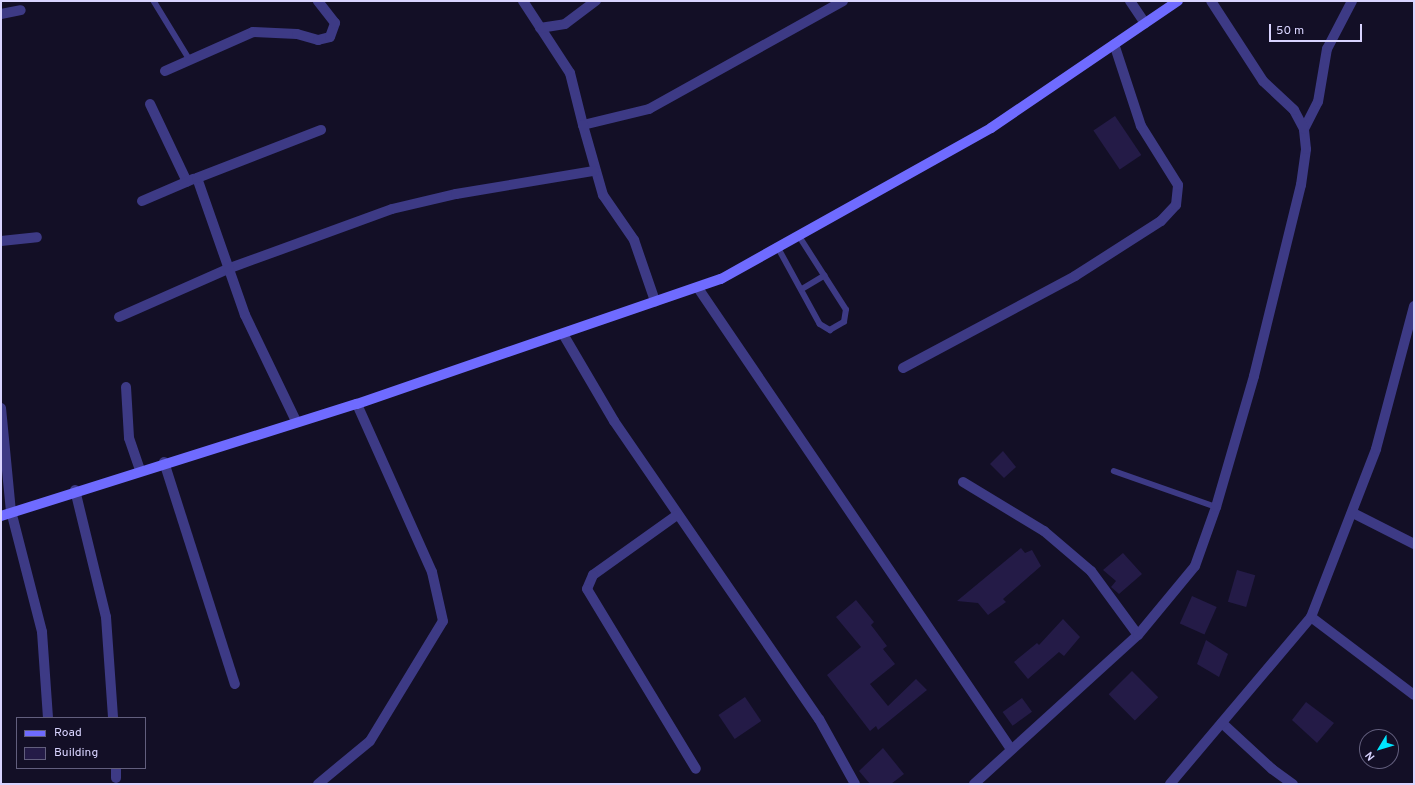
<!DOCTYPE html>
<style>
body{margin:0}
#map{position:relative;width:1415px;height:785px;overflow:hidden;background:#130f26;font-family:Overpass,sans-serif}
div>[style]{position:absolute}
.building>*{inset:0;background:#241b47;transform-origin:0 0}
.lane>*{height:5.5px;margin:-2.75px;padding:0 2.75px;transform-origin:2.75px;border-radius:2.75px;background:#3d3a85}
.street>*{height:10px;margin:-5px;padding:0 5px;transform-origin:5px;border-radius:5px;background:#3d3a85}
.secondary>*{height:10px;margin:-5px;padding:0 5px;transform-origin:5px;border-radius:5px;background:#6f6bff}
span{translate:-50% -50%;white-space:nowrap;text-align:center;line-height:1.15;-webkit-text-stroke:3px #130f26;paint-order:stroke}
.frame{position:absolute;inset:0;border:2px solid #d9d4ff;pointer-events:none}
.legend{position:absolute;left:16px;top:717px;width:130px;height:52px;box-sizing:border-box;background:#130f26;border:1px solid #625e7d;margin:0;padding:5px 7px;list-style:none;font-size:12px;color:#d9d4ff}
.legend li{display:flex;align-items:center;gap:8px;height:20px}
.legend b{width:20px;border:1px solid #625e7d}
.north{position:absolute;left:1359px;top:729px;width:40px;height:40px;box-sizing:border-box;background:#130f26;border:1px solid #625e7d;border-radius:50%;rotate:232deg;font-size:11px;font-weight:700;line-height:16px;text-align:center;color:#d9d4ff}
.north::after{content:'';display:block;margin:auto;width:14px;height:18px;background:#00e5ff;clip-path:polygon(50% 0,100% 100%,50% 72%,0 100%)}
.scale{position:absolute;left:1269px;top:24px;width:93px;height:18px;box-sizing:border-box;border:2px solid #d9d4ff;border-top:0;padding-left:5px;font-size:12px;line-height:14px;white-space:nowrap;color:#d9d4ff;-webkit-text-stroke:3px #130f26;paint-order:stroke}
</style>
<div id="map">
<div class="building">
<div style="left:1115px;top:116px;width:47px;height:26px;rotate:56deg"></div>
<div style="clip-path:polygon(1003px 451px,1016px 467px,1004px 478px,990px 464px)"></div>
<div style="clip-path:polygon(1021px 548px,1025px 553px,1032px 550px,1041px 566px,1003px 599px,1006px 602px,988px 615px,978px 603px,957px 601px)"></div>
<div style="clip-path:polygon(1123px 553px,1142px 574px,1119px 594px,1111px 587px,1116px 581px,1103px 570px)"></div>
<div style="left:1237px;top:570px;width:19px;height:33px;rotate:16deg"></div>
<div style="left:1192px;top:596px;width:27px;height:30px;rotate:24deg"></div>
<div style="clip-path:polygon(856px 600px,874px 622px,871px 625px,887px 646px,883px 649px,895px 664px,870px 684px,888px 706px,916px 679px,927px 690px,878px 730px,876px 726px,870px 731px,827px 675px,861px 647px,836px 617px)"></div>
<div style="clip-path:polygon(1063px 619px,1080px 637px,1064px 656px,1059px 652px,1028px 679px,1014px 662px,1037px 643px,1039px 645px)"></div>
<div style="clip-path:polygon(1206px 640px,1228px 654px,1219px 677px,1197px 664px)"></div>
<div style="left:1132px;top:671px;width:37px;height:33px;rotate:45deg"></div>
<div style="left:745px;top:697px;width:29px;height:32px;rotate:56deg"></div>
<div style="left:1022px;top:698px;width:17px;height:24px;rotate:54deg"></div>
<div style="clip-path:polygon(1306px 702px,1334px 723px,1317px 743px,1292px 720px)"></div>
<div style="clip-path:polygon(883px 748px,904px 774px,891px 784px,870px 784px,859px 771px)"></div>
</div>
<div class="lane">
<div style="left:154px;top:1px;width:69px;rotate:58.6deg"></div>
<div style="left:779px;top:249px;width:85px;rotate:61.3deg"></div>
<div style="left:820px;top:324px;width:12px;rotate:31deg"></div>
<div style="left:830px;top:330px;width:16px;rotate:-30deg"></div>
<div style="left:844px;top:322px;width:12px;rotate:-81deg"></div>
<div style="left:846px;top:310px;width:85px;rotate:-122.6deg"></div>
<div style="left:802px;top:289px;width:26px;rotate:-31deg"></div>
<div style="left:1114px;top:471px;width:108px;rotate:19.4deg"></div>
</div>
<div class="street">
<div style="left:523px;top:1px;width:86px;rotate:56.9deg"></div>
<div style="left:570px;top:73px;width:54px;rotate:76deg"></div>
<div style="left:583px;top:125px;width:68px;rotate:-13.6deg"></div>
<div style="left:649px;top:109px;width:222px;rotate:-29.1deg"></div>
<div style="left:1130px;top:1px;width:27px;rotate:56deg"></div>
<div style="left:1px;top:14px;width:20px;rotate:-11deg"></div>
<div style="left:540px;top:28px;width:25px;rotate:-9deg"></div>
<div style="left:565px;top:24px;width:39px;rotate:-37deg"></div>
<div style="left:165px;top:71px;width:96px;rotate:-23.9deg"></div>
<div style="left:253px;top:32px;width:44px;rotate:2.6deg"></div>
<div style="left:297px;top:34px;width:22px;rotate:16deg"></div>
<div style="left:318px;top:40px;width:12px;rotate:-14deg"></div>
<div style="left:330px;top:37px;width:15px;rotate:-70deg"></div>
<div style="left:335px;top:23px;width:28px;rotate:-128deg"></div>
<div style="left:150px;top:104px;width:86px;rotate:64.6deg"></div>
<div style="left:583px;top:125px;width:73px;rotate:74.1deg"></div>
<div style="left:603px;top:195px;width:55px;rotate:55.4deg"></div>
<div style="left:634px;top:240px;width:65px;rotate:71deg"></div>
<div style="left:1304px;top:129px;width:30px;rotate:-63deg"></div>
<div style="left:1318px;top:102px;width:54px;rotate:-80.4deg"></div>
<div style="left:1327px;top:49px;width:54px;rotate:-62.5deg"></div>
<div style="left:142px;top:201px;width:56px;rotate:-23.3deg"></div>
<div style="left:1px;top:241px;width:36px;rotate:-6deg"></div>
<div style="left:698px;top:288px;width:557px;rotate:55.83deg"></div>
<div style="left:119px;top:317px;width:121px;rotate:-23.8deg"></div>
<div style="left:230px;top:268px;width:172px;rotate:-20deg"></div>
<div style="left:392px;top:209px;width:66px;rotate:-13.2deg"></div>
<div style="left:456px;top:194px;width:140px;rotate:-9.5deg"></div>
<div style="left:563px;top:334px;width:101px;rotate:59.6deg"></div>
<div style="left:614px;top:421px;width:362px;rotate:55.5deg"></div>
<div style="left:819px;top:719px;width:74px;rotate:61deg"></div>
<div style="left:903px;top:368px;width:195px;rotate:-28.1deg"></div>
<div style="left:1075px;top:276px;width:102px;rotate:-32.6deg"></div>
<div style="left:1161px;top:221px;width:22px;rotate:-47deg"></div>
<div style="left:1176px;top:205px;width:20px;rotate:-84deg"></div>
<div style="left:1178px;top:185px;width:70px;rotate:-122.1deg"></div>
<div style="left:1141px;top:126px;width:86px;rotate:-108.2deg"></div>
<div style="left:126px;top:387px;width:51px;rotate:86.6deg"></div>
<div style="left:129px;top:438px;width:34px;rotate:71deg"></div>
<div style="left:1px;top:408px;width:103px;rotate:84.5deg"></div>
<div style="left:11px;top:511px;width:125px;rotate:75.6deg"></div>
<div style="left:42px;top:632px;width:86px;rotate:86deg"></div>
<div style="left:296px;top:421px;width:118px;rotate:-115.7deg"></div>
<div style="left:245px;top:315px;width:145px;rotate:-109.3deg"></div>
<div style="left:197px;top:178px;width:133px;rotate:-21.2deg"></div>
<div style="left:164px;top:462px;width:233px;rotate:72.3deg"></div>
<div style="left:963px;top:482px;width:95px;rotate:31.2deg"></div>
<div style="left:1044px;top:531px;width:62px;rotate:40.4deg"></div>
<div style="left:1091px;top:571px;width:79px;rotate:53.7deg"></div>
<div style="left:75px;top:490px;width:131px;rotate:76.3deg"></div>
<div style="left:106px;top:617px;width:101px;rotate:86deg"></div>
<div style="left:1353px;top:513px;width:68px;rotate:26.9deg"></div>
<div style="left:677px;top:515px;width:103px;rotate:144.5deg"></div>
<div style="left:593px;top:575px;width:15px;rotate:113deg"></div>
<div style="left:587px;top:589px;width:210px;rotate:58.8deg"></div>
<div style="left:1311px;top:617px;width:129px;rotate:37.1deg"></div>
<div style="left:1222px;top:723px;width:68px;rotate:42.6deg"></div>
<div style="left:1272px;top:769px;width:26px;rotate:36deg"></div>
<div style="left:116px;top:768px;width:10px;rotate:90deg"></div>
<div style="left:318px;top:784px;width:67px;rotate:-39.6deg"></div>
<div style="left:370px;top:741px;width:140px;rotate:-58.7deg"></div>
<div style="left:443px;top:621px;width:50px;rotate:-102.7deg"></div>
<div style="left:432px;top:572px;width:184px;rotate:-114.1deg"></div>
<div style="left:974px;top:784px;width:222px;rotate:-42.3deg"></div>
<div style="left:1138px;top:635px;width:89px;rotate:-50.4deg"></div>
<div style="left:1195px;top:566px;width:63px;rotate:-70.4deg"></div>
<div style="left:1216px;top:507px;width:136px;rotate:-73.8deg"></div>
<div style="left:1254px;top:376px;width:197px;rotate:-76.2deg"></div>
<div style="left:1301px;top:185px;width:36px;rotate:-82deg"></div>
<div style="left:1306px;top:149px;width:20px;rotate:-96deg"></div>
<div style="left:1304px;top:129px;width:21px;rotate:-118deg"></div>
<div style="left:1294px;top:110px;width:42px;rotate:-136.9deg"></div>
<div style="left:1263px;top:81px;width:95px;rotate:-123deg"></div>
<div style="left:1170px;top:784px;width:219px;rotate:-49.8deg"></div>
<div style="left:1311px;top:617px;width:180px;rotate:-68.8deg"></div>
<div style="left:1376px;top:449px;width:148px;rotate:-75.1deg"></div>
</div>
<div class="secondary">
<div style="left:1px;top:516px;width:373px;rotate:-17.5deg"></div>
<div style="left:357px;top:404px;width:385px;rotate:-19deg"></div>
<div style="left:721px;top:279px;width:309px;rotate:-29.2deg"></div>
<div style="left:991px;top:128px;width:226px;rotate:-34.2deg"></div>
</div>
<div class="frame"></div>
<ul class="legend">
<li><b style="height:5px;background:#6f6bff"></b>Road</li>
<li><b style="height:11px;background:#241b47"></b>Building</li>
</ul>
<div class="north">N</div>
<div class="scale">50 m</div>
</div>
